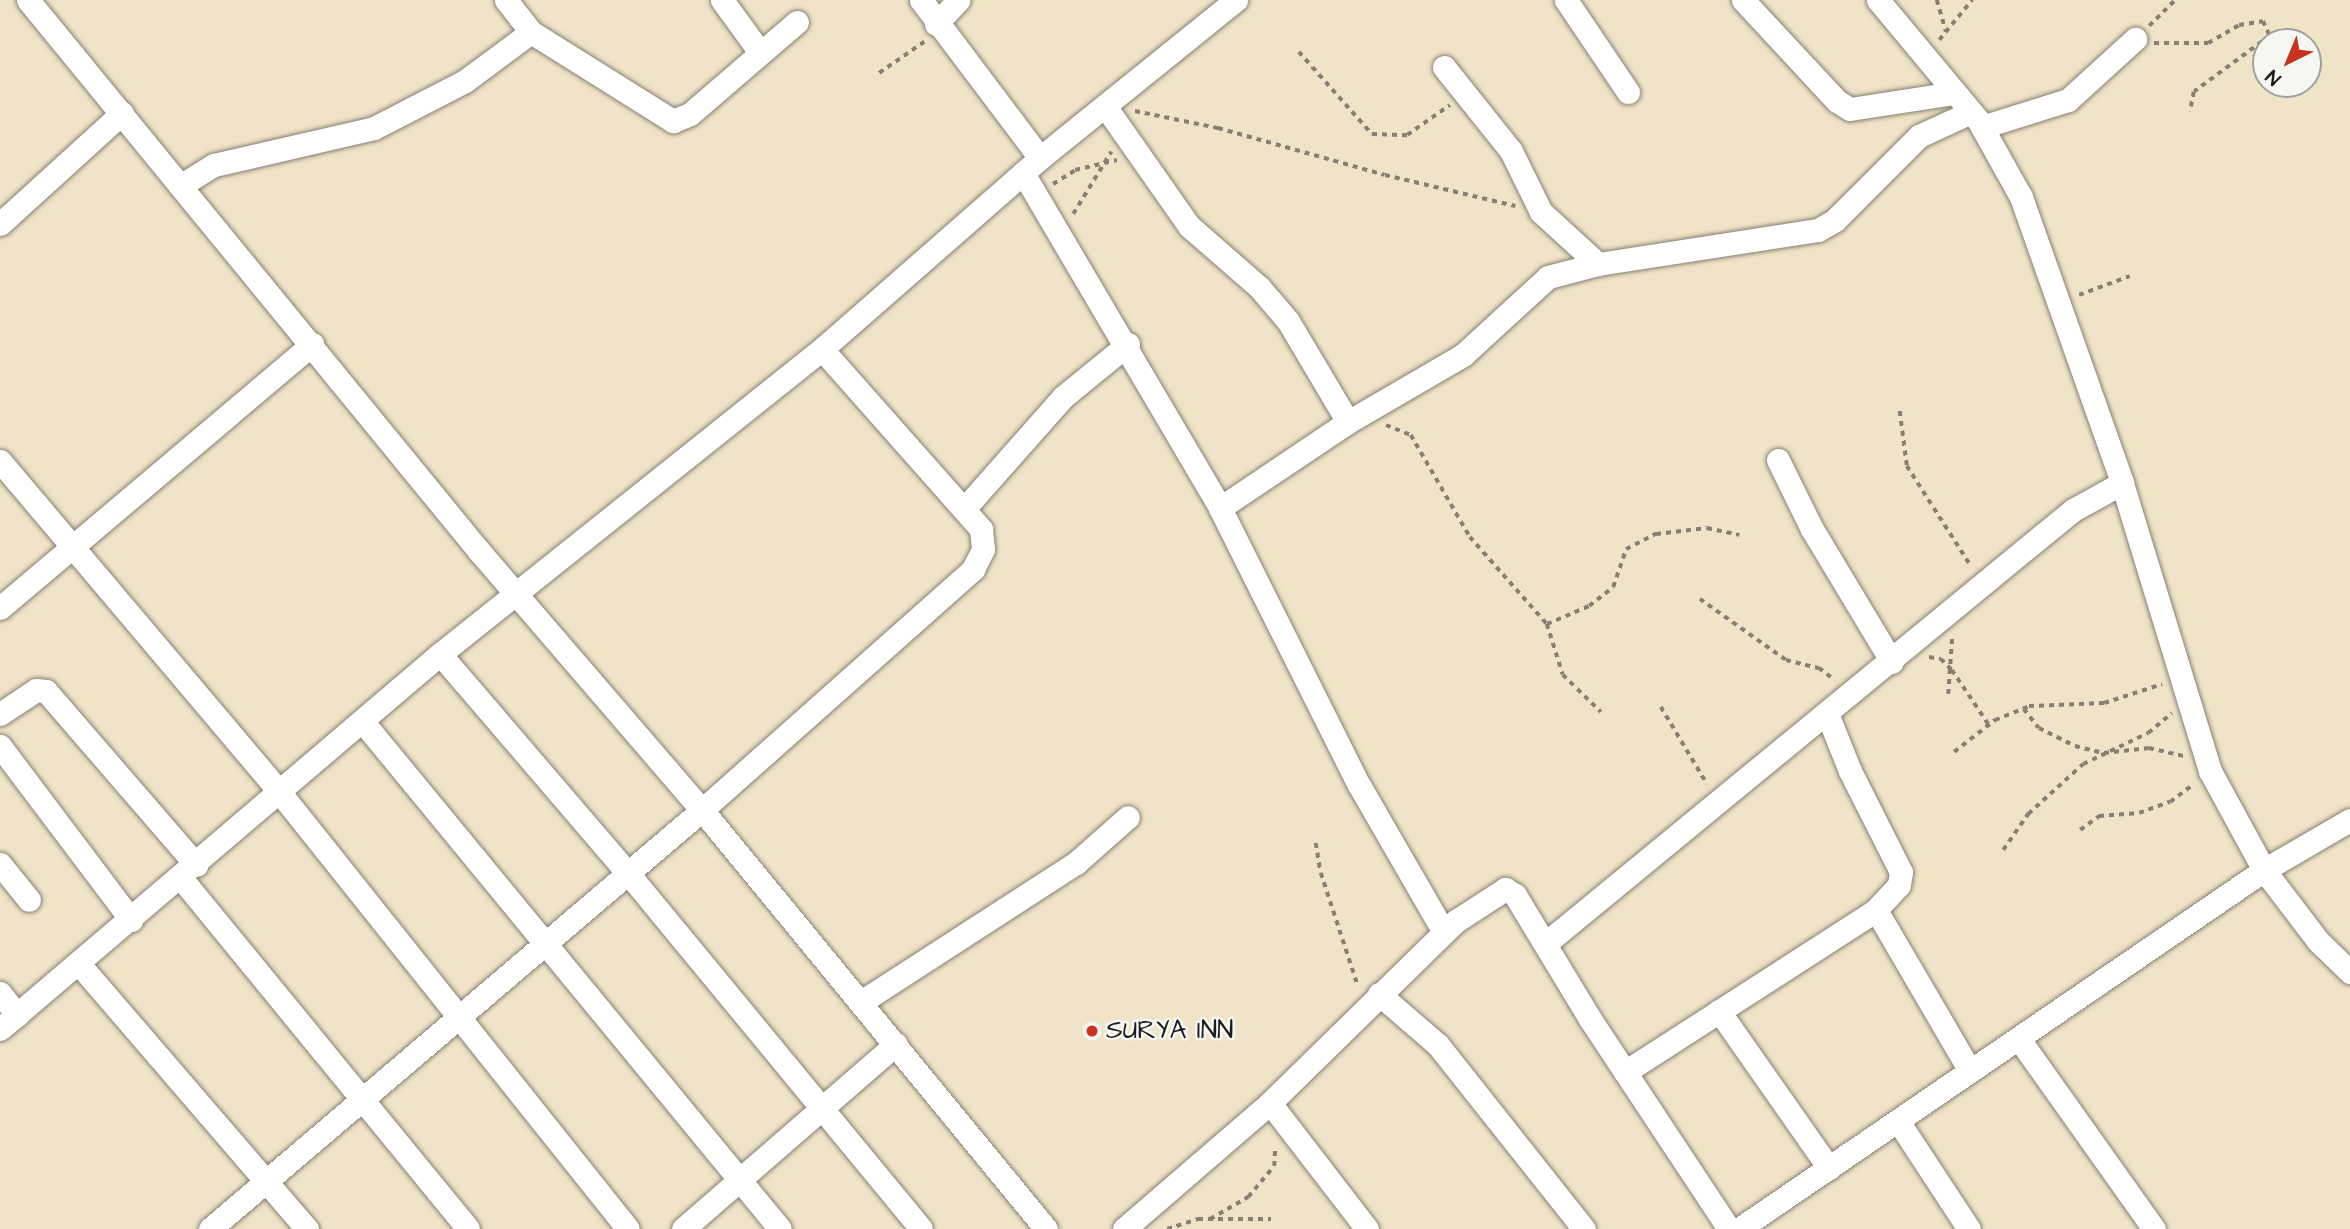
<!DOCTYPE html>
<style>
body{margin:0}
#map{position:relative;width:2350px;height:1229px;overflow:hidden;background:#efe3c8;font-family:"Architects Daughter",sans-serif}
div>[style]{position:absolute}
.path>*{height:3.5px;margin-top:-1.75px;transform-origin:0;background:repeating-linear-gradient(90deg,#868072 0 5px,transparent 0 10px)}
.roads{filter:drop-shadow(0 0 2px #868072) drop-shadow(0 0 2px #868072)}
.minor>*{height:23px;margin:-11.5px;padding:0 11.5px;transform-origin:11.5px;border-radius:11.5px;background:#fff}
.dots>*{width:19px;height:19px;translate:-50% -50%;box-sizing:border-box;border:4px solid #f6f6f2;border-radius:50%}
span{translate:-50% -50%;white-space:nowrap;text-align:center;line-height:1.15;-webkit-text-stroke:5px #f6f6f2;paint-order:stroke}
.poi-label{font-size:26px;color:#1c1c1c}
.left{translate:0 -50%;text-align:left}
.north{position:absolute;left:2252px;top:28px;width:70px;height:70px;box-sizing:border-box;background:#f6f6f2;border:2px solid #9f9f9c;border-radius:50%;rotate:223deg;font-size:19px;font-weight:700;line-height:28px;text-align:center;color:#1c1c1c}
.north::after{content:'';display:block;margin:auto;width:24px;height:32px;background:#c8321e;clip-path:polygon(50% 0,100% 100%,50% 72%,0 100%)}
</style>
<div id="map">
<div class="path">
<div style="left:1937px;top:0;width:33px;rotate:74deg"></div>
<div style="left:2149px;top:26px;width:37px;rotate:-45deg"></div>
<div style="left:1939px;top:40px;width:52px;rotate:-50.5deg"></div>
<div style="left:2154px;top:43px;width:54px"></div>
<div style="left:2208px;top:43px;width:36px;rotate:-30deg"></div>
<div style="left:2239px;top:25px;width:24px;rotate:-9deg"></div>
<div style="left:2263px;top:21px;width:17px;rotate:65deg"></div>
<div style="left:2270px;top:36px;width:94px;rotate:143.6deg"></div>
<div style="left:2194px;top:92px;width:20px;rotate:101deg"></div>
<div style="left:1299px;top:52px;width:110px;rotate:48.3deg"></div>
<div style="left:1372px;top:134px;width:35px;rotate:2deg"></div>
<div style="left:1407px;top:135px;width:52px;rotate:-34.9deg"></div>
<div style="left:879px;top:73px;width:55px;rotate:-34.6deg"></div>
<div style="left:1135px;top:111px;width:85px;rotate:11.6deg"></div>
<div style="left:1218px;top:128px;width:173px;rotate:15.7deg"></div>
<div style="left:1385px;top:175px;width:134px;rotate:13.4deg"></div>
<div style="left:1053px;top:184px;width:26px;rotate:-32deg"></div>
<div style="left:1075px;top:170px;width:43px;rotate:-13.4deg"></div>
<div style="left:1073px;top:214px;width:73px;rotate:-58.5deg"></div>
<div style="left:2079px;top:295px;width:54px;rotate:-20.4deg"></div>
<div style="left:1900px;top:411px;width:55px;rotate:82.7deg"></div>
<div style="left:1907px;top:466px;width:119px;rotate:57.4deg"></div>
<div style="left:1386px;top:425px;width:27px;rotate:22deg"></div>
<div style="left:1411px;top:435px;width:118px;rotate:60deg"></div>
<div style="left:1470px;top:537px;width:116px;rotate:48.5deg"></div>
<div style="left:1547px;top:624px;width:53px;rotate:72.6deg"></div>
<div style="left:1563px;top:675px;width:53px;rotate:44.2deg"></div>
<div style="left:1700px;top:599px;width:105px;rotate:35.3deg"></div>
<div style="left:1786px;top:660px;width:34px;rotate:14deg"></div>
<div style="left:1819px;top:668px;width:20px;rotate:37deg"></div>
<div style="left:1547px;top:624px;width:46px;rotate:-23.2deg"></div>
<div style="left:1589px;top:606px;width:31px;rotate:-38deg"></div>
<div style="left:1613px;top:587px;width:40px;rotate:-71.1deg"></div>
<div style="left:1626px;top:549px;width:34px;rotate:-27deg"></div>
<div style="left:1656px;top:534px;width:51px;rotate:-6.7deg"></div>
<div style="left:1707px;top:528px;width:33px;rotate:12deg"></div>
<div style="left:1929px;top:657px;width:12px;rotate:9deg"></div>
<div style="left:1941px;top:659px;width:16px;rotate:45deg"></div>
<div style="left:1952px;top:670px;width:66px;rotate:56.1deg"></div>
<div style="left:1948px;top:694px;width:57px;rotate:-86deg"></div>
<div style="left:1661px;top:707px;width:90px;rotate:59.1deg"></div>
<div style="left:2024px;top:709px;width:24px;rotate:52deg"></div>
<div style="left:2039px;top:728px;width:40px;rotate:26.6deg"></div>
<div style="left:2075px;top:746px;width:30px;rotate:14deg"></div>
<div style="left:2104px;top:753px;width:45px;rotate:-6.3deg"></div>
<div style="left:2149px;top:748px;width:36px;rotate:13deg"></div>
<div style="left:1954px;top:752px;width:52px;rotate:-38deg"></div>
<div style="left:1995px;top:720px;width:37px;rotate:-22deg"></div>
<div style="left:2029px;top:706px;width:75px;rotate:-2.3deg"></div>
<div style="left:2104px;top:703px;width:61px;rotate:-18.1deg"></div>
<div style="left:2080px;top:830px;width:24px;rotate:-36deg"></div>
<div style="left:2099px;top:816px;width:40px;rotate:-4.3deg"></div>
<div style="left:2139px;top:813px;width:33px;rotate:-20deg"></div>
<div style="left:2170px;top:802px;width:30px;rotate:-37deg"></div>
<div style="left:1316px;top:843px;width:30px;rotate:81deg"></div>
<div style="left:1321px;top:873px;width:119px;rotate:71.9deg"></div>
<div style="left:2003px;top:850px;width:44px;rotate:-55.2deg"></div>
<div style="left:2028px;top:814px;width:74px;rotate:-42.3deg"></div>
<div style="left:2083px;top:764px;width:72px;rotate:-25.5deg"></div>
<div style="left:2148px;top:733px;width:31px;rotate:-40deg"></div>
<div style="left:1210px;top:1219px;width:44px;rotate:-30.1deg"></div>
<div style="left:1248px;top:1197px;width:40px;rotate:-50deg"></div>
<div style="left:1274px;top:1166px;width:19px;rotate:-87deg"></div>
<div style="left:1167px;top:1229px;width:33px;rotate:-18deg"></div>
<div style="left:1198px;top:1219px;width:73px"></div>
</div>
<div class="roads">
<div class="minor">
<div style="left:28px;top:0;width:712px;rotate:50.7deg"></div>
<div style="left:479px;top:551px;width:342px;rotate:49.3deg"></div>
<div style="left:702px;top:810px;width:542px;rotate:50.61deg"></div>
<div style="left:506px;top:0;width:41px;rotate:52deg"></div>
<div style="left:531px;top:32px;width:168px;rotate:32.1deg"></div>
<div style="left:673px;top:121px;width:18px;rotate:-22deg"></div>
<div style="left:690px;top:114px;width:141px;rotate:-40.7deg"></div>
<div style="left:722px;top:0;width:63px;rotate:54deg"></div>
<div style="left:921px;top:0;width:198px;rotate:53deg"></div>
<div style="left:1566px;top:0;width:111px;rotate:56deg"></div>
<div style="left:1743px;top:0;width:138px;rotate:47.1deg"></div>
<div style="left:1837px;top:101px;width:15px;rotate:32deg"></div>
<div style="left:1850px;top:109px;width:106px;rotate:-8.7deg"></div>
<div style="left:1878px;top:0;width:156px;rotate:50.2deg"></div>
<div style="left:1978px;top:120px;width:88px;rotate:60.8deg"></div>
<div style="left:2021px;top:197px;width:303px;rotate:70.5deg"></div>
<div style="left:2122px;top:483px;width:301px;rotate:73deg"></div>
<div style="left:2210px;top:771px;width:113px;rotate:61.4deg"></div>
<div style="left:2264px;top:870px;width:89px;rotate:52.7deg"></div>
<div style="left:2318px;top:941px;width:45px;rotate:44.1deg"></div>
<div style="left:936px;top:24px;width:33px;rotate:-47deg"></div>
<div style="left:1444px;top:67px;width:107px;rotate:51.4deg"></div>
<div style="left:1511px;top:151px;width:68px;rotate:63.8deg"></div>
<div style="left:1541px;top:212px;width:77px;rotate:42.4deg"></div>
<div style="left:1105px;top:106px;width:146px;rotate:55deg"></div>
<div style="left:1189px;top:226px;width:93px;rotate:41.1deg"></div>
<div style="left:1259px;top:287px;width:45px;rotate:49.5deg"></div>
<div style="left:1288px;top:321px;width:117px;rotate:59.3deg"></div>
<div style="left:1982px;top:127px;width:90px;rotate:-17.4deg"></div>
<div style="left:2068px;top:100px;width:91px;rotate:-42.3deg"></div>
<div style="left:1023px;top:173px;width:389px;rotate:59.5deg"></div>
<div style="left:1220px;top:508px;width:154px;rotate:-33.9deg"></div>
<div style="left:1348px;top:422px;width:133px;rotate:-30.2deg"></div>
<div style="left:1463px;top:355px;width:115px;rotate:-42.5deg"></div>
<div style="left:1548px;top:277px;width:52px;rotate:-14.6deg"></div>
<div style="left:1598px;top:264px;width:223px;rotate:-8.8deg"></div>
<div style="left:1818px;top:230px;width:20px;rotate:-30deg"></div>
<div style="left:1835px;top:220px;width:119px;rotate:-45deg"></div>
<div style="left:1919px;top:136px;width:57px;rotate:-24.8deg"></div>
<div style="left:180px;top:186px;width:40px;rotate:-32deg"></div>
<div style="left:214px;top:165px;width:164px;rotate:-13deg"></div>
<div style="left:374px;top:128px;width:102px;rotate:-27.3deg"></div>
<div style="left:465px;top:81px;width:82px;rotate:-36.6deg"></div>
<div style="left:0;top:224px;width:165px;rotate:-42.3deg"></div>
<div style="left:1778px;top:460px;width:77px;rotate:63.8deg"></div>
<div style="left:1812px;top:529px;width:155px;rotate:59deg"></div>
<div style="left:0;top:461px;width:436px;rotate:49.8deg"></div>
<div style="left:281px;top:794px;width:556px;rotate:51.42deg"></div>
<div style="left:1220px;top:508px;width:310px;rotate:63.4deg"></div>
<div style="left:1359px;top:785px;width:170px;rotate:60deg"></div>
<div style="left:964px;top:509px;width:149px;rotate:-48.5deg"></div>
<div style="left:1063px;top:397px;width:84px;rotate:-39.2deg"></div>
<div style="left:0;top:608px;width:409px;rotate:-40.2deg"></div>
<div style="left:440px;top:654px;width:287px;rotate:49.4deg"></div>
<div style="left:627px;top:872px;width:462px;rotate:50.5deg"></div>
<div style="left:0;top:714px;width:43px;rotate:-33.7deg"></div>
<div style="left:36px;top:690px;width:10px;rotate:6deg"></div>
<div style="left:46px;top:691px;width:230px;rotate:49.2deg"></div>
<div style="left:1828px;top:716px;width:59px;rotate:68.2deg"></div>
<div style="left:1850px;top:771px;width:113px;rotate:63.2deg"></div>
<div style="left:1901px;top:872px;width:13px;rotate:99deg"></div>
<div style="left:1899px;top:885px;width:34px;rotate:133deg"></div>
<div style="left:363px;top:722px;width:656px;rotate:50.56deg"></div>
<div style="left:0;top:746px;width:218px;rotate:53deg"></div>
<div style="left:0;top:864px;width:46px;rotate:51.1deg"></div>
<div style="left:181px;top:878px;width:453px;rotate:50.7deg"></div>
<div style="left:1546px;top:943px;width:682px;rotate:-39.41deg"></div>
<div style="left:2073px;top:510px;width:56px;rotate:-28.9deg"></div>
<div style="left:79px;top:964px;width:350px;rotate:49.3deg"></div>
<div style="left:0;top:993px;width:28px;rotate:52deg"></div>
<div style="left:1379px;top:994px;width:78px;rotate:40.8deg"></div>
<div style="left:1438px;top:1045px;width:235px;rotate:51.6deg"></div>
<div style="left:861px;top:1002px;width:256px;rotate:-32.9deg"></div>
<div style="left:1076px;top:863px;width:69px;rotate:-41.5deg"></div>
<div style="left:1719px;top:1011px;width:192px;rotate:55deg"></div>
<div style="left:0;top:1029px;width:578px;rotate:-40.44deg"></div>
<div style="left:440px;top:654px;width:489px;rotate:-38.6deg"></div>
<div style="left:822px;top:349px;width:290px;rotate:-41.2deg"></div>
<div style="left:1040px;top:158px;width:252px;rotate:-38.9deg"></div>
<div style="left:2019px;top:1039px;width:233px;rotate:54.6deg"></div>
<div style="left:1625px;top:1072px;width:299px;rotate:-32.8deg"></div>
<div style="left:1876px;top:910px;width:186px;rotate:59.7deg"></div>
<div style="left:1270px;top:1103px;width:159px;rotate:52.4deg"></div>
<div style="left:1898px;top:1121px;width:129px;rotate:56.7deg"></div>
<div style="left:210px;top:1229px;width:646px;rotate:-40.42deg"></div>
<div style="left:702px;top:810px;width:363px;rotate:-41.6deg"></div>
<div style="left:973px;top:569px;width:22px;rotate:-63deg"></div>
<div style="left:983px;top:549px;width:20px;rotate:-96deg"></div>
<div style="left:981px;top:529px;width:240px;rotate:-131.5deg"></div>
<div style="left:683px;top:1229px;width:282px;rotate:-41deg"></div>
<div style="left:1124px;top:1229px;width:193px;rotate:-40.8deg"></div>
<div style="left:1270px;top:1103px;width:260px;rotate:-44.4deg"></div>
<div style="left:1456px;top:921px;width:59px;rotate:-33.1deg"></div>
<div style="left:1505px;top:889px;width:12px;rotate:31deg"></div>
<div style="left:1515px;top:895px;width:145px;rotate:58.8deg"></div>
<div style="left:1590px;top:1019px;width:252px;rotate:56.5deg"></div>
<div style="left:1739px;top:1229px;width:636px;rotate:-34.36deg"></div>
<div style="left:2264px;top:870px;width:99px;rotate:-30.2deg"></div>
</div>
</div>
<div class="dots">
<div style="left:1092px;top:1031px;background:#c8321e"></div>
</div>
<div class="poi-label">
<span class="left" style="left:1106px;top:1031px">SURYA INN</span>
</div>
<div class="north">N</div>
</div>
